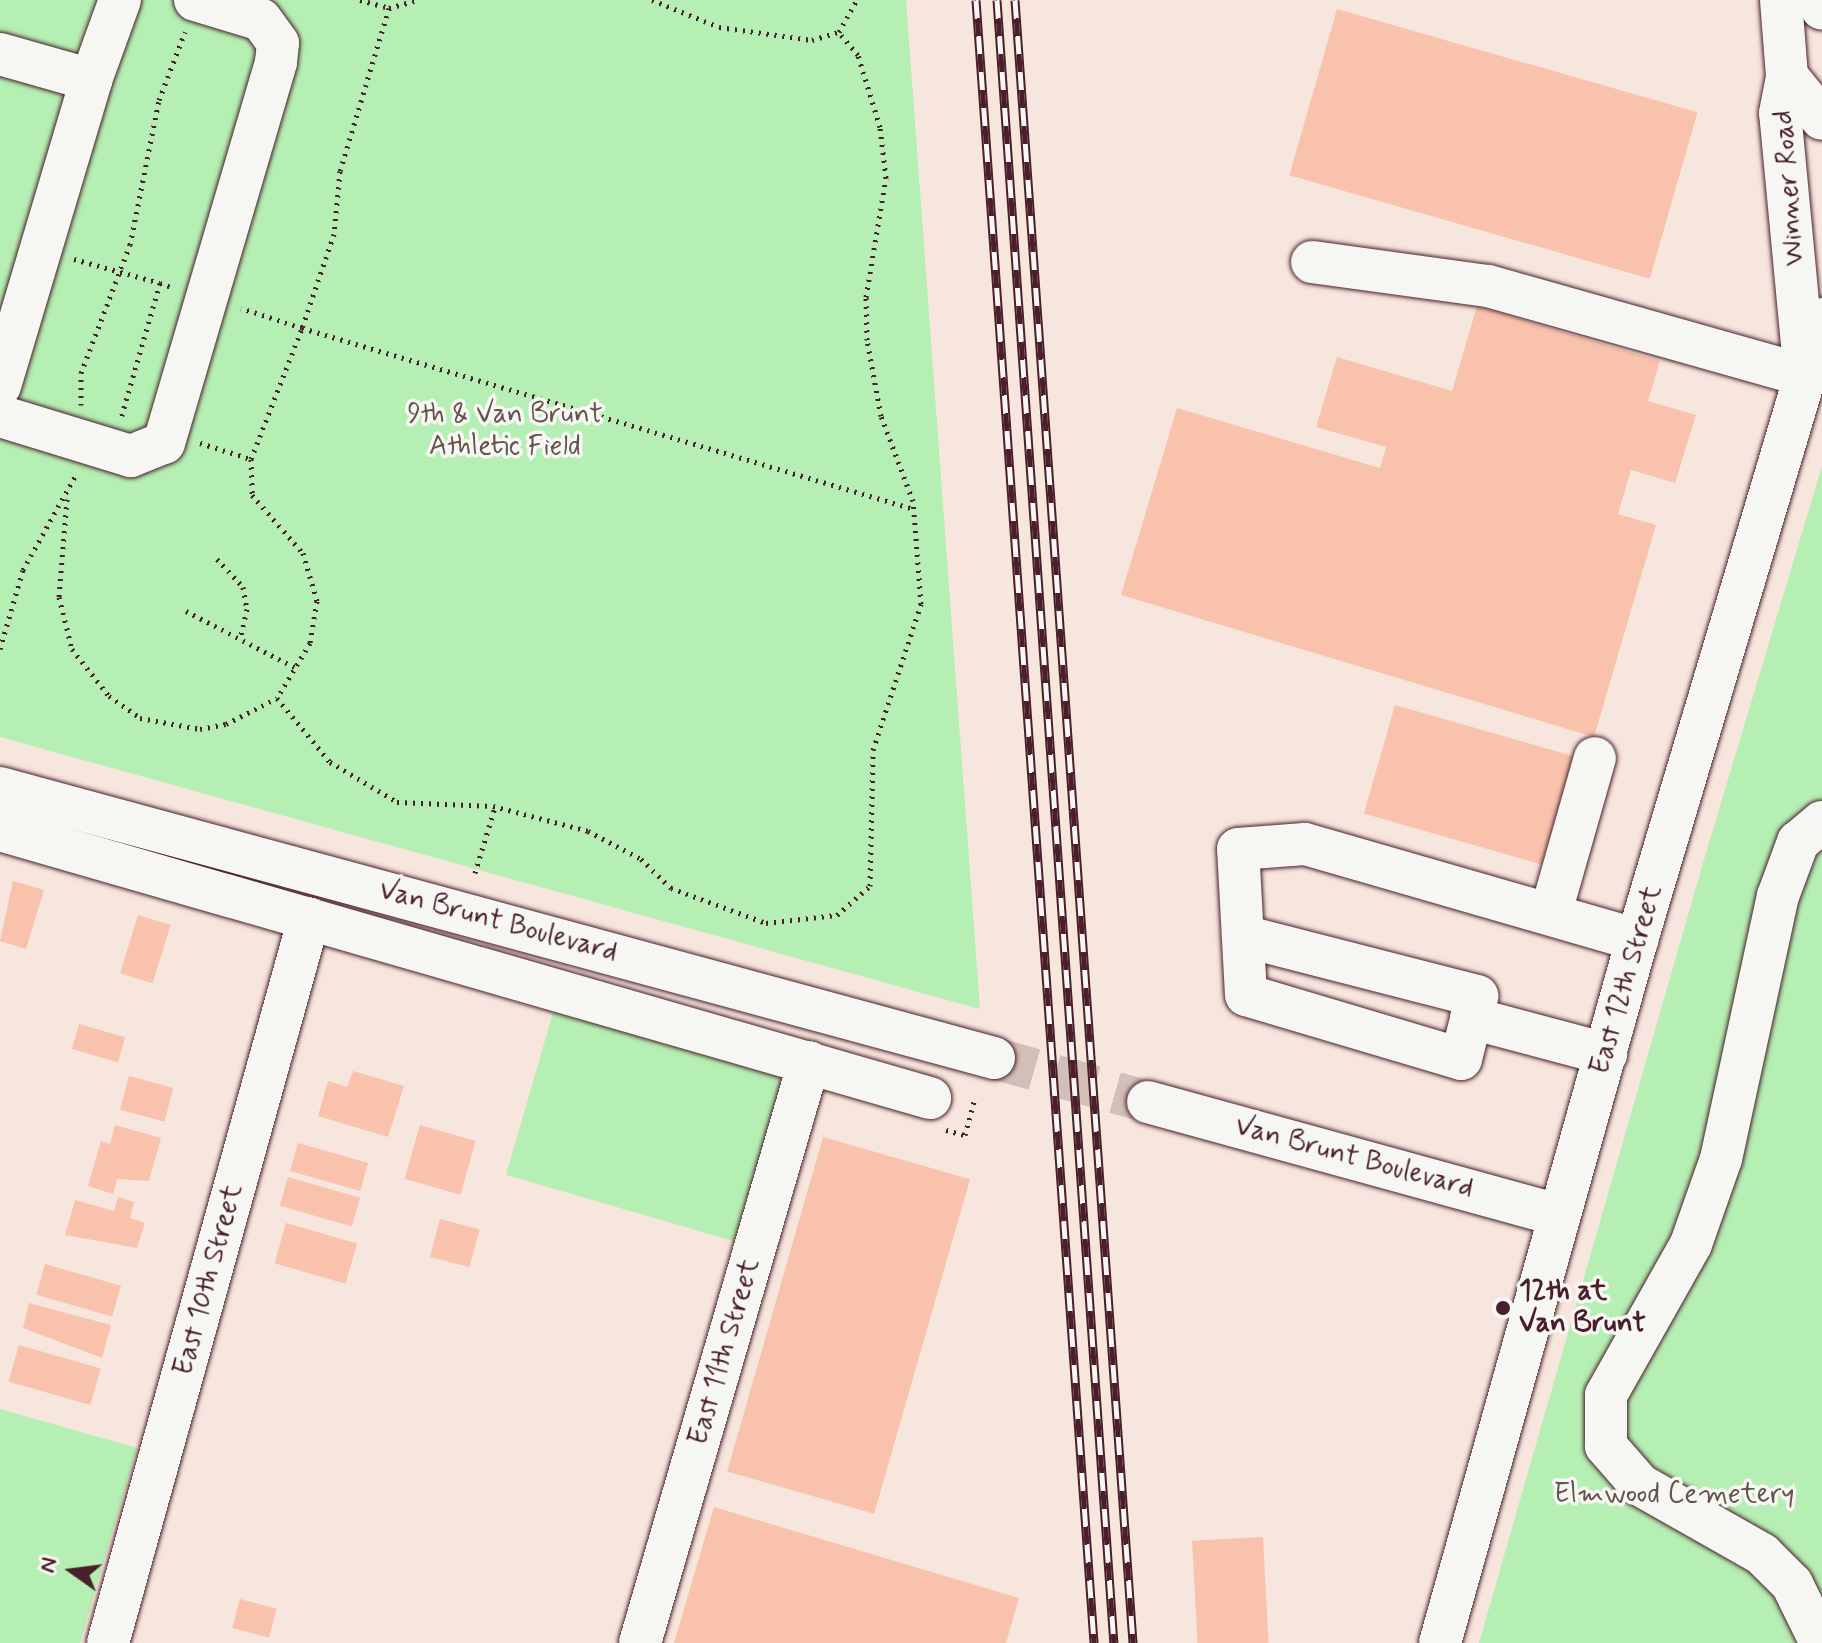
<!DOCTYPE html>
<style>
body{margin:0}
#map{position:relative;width:1822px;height:1643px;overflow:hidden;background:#f7e6dd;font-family:Mynerve,sans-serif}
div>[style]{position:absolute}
.green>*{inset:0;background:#b5efb3}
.building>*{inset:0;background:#f9c2ad;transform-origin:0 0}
.minor-tunnel>*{height:42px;margin-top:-21px;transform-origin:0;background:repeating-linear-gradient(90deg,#d4beb9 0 42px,transparent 0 63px)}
.path>*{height:5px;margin-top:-2.5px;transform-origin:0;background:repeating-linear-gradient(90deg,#4a1f2b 0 2px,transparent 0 8px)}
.roads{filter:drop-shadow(0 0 2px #4a1f2b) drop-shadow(0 0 2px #4a1f2b)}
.minor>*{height:42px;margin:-21px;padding:0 21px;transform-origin:21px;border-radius:21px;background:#f6f6f2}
.rail>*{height:9px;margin-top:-4.5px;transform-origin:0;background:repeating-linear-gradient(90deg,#f6f6f2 0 18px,#4a1f2b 0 36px);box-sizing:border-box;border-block:2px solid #4a1f2b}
.dots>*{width:22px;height:22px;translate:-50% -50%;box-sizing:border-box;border:4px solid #f6f6f2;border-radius:50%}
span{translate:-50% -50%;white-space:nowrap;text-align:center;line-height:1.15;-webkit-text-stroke:7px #f6f6f2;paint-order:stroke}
.street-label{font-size:28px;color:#4a1f2b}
.park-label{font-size:28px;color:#65534d}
.poi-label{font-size:28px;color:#4a1f2b;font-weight:700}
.left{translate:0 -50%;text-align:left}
.north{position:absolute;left:32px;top:1531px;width:80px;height:80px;-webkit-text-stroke:6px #f6f6f2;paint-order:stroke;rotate:284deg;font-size:22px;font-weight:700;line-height:32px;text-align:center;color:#4a1f2b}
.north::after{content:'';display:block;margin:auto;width:28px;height:36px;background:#4a1f2b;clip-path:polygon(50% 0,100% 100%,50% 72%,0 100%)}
</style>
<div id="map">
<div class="green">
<div style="clip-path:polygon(0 0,906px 0,980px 1009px,0 737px)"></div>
<div style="clip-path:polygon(1822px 466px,1822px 1643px,1479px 1643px,1703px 863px)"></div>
<div style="clip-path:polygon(555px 1006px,777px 1076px,782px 1087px,737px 1242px,506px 1175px)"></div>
<div style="clip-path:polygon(0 1409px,137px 1448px,80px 1643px,0 1643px)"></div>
</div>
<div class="building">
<div style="left:1337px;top:9px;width:375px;height:173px;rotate:16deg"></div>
<div style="clip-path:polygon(1477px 306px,1660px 361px,1648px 401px,1696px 415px,1675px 483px,1631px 470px,1618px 514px,1656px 525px,1594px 737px,1121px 595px,1177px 408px,1380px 468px,1386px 447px,1316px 427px,1337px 357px,1452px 391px)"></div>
<div style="left:1395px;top:705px;width:185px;height:113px;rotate:16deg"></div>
<div style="clip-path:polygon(13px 881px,44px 890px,26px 949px,0 941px)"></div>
<div style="left:138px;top:915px;width:34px;height:61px;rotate:17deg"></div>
<div style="left:79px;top:1024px;width:48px;height:26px;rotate:16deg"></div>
<div style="clip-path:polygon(353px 1071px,404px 1086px,388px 1137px,318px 1116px,328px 1081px,347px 1087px)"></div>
<div style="left:129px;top:1076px;width:46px;height:35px;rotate:15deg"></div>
<div style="clip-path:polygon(115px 1125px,161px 1138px,149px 1181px,117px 1179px,113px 1194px,88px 1186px,101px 1141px,110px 1144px)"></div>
<div style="left:420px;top:1125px;width:58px;height:56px;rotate:16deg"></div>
<div style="left:823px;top:1137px;width:153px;height:348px;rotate:16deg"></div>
<div style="left:298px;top:1143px;width:73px;height:29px;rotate:16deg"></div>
<div style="left:288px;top:1177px;width:75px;height:30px;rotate:16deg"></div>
<div style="clip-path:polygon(118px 1197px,134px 1202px,130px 1218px,145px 1223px,137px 1248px,65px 1235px,75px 1200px,114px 1211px)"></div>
<div style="left:440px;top:1219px;width:41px;height:39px;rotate:15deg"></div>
<div style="left:286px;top:1223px;width:74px;height:42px;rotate:16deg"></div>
<div style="left:45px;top:1264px;width:79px;height:32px;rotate:16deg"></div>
<div style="clip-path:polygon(29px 1303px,111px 1325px,102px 1358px,23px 1328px)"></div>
<div style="left:19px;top:1345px;width:85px;height:38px;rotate:16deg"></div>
<div style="clip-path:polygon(714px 1507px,1019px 1598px,1006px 1643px,674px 1643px)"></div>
<div style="left:1263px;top:1537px;width:106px;height:71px;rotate:87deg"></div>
<div style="left:240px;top:1599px;width:38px;height:30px;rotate:15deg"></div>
</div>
<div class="minor-tunnel">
<div style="left:994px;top:1058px;width:160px;rotate:15.9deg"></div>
</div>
<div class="path">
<div style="left:360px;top:0;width:30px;rotate:15deg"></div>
<div style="left:389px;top:8px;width:170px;rotate:106.7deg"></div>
<div style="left:340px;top:171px;width:63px;rotate:95.4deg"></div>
<div style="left:334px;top:234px;width:99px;rotate:108.8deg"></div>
<div style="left:302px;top:328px;width:638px;rotate:16.48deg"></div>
<div style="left:652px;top:0;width:72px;rotate:21.9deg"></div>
<div style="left:719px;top:27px;width:94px;rotate:8deg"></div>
<div style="left:812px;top:40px;width:28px;rotate:-17deg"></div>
<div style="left:839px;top:32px;width:37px;rotate:-61deg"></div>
<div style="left:389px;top:8px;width:29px;rotate:-16deg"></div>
<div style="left:74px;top:259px;width:89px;rotate:15.6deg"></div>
<div style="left:160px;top:283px;width:141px;rotate:106.1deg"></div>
<div style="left:160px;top:283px;width:15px;rotate:20deg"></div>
<div style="left:81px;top:405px;width:32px;rotate:-90deg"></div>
<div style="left:81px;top:373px;width:137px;rotate:-69.1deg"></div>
<div style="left:130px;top:245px;width:148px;rotate:-78.7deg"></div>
<div style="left:159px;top:100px;width:73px;rotate:-69.1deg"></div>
<div style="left:200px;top:443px;width:53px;rotate:17.4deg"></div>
<div style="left:251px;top:459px;width:141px;rotate:-68.7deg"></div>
<div style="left:302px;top:328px;width:64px;rotate:-161.8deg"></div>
<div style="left:251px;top:459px;width:36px;rotate:88deg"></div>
<div style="left:252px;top:495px;width:77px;rotate:48.7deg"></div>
<div style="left:303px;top:553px;width:50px;rotate:73.7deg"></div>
<div style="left:317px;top:601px;width:43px;rotate:99.5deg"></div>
<div style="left:310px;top:643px;width:64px;rotate:121deg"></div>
<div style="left:67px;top:499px;width:98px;rotate:94.7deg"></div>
<div style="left:59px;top:597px;width:54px;rotate:76deg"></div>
<div style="left:72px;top:649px;width:60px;rotate:51.8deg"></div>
<div style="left:109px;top:696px;width:38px;rotate:35deg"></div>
<div style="left:140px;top:718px;width:61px;rotate:10.4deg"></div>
<div style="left:200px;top:729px;width:26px;rotate:-11deg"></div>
<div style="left:226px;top:724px;width:57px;rotate:-27deg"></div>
<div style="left:277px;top:698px;width:83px;rotate:50.4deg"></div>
<div style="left:330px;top:762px;width:78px;rotate:30.8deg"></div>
<div style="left:397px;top:802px;width:96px;rotate:2.4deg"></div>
<div style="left:493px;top:806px;width:98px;rotate:14.7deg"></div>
<div style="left:588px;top:831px;width:60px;rotate:27.8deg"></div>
<div style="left:641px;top:859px;width:42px;rotate:44deg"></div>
<div style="left:671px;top:888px;width:101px;rotate:20.2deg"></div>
<div style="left:766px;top:923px;width:71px;rotate:-6.4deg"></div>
<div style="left:837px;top:915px;width:44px;rotate:-41.3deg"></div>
<div style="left:870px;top:886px;width:136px;rotate:-88.7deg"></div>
<div style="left:873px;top:750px;width:154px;rotate:-71.8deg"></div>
<div style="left:921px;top:604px;width:103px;rotate:-94.4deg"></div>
<div style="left:913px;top:501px;width:91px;rotate:-110.6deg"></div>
<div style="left:881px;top:416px;width:77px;rotate:-100.4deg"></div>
<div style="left:867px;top:340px;width:43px;rotate:-91.3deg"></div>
<div style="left:866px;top:297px;width:121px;rotate:-80.5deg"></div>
<div style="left:886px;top:178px;width:51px;rotate:-96.7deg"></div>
<div style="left:880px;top:127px;width:75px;rotate:-107deg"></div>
<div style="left:858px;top:55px;width:30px;rotate:-130deg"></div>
<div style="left:217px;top:559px;width:38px;rotate:47deg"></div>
<div style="left:243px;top:587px;width:22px;rotate:80deg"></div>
<div style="left:247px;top:609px;width:31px;rotate:103deg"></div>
<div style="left:186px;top:611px;width:126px;rotate:27.4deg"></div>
<div style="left:0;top:649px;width:82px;rotate:-73.8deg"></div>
<div style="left:23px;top:570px;width:107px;rotate:-61deg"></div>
<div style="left:475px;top:873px;width:69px;rotate:-73.1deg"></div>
<div style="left:946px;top:1130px;width:20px;rotate:15deg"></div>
<div style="left:965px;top:1135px;width:39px;rotate:-75deg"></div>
</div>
<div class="roads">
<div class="minor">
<div style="left:1819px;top:0;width:9px;rotate:72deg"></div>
<div style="left:0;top:54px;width:95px;rotate:15.9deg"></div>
<div style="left:91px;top:80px;width:85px;rotate:-70.1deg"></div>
<div style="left:1787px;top:76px;width:55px;rotate:50.9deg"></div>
<div style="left:1312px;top:262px;width:178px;rotate:7.8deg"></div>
<div style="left:1488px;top:286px;width:330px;rotate:15.8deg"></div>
<div style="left:1805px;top:376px;width:264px;rotate:-95.4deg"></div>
<div style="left:1780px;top:113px;width:38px;rotate:-79deg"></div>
<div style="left:1787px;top:76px;width:76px;rotate:-94.5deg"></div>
<div style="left:0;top:386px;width:319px;rotate:-73.4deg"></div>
<div style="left:0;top:416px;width:137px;rotate:17deg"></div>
<div style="left:131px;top:456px;width:35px;rotate:-22deg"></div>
<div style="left:164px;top:443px;width:397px;rotate:-73.6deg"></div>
<div style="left:276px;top:62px;width:19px;rotate:-84deg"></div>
<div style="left:278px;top:43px;width:29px;rotate:-126deg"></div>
<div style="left:261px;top:20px;width:69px;rotate:-163.1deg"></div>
<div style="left:0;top:788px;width:1030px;rotate:15.2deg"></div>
<div style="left:0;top:830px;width:968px;rotate:16.08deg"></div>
<div style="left:1551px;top:912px;width:160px;rotate:-74.1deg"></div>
<div style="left:1243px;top:936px;width:242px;rotate:14.4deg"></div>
<div style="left:1477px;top:996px;width:65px;rotate:104.3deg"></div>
<div style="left:1461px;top:1059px;width:224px;rotate:-163.4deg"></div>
<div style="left:1246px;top:995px;width:146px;rotate:-93.1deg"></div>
<div style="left:1238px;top:849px;width:67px;rotate:-4.3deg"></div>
<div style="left:1305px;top:844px;width:346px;rotate:16.1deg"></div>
<div style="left:1471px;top:1018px;width:140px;rotate:14.9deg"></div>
<div style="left:1148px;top:1102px;width:426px;rotate:15.4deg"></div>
<div style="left:108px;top:1643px;width:752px;rotate:-74.5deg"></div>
<div style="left:640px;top:1643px;width:605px;rotate:-73.78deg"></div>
<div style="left:1440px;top:1643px;width:730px;rotate:-74.35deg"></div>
<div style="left:1637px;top:940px;width:648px;rotate:-73.41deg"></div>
<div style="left:1821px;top:1643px;width:66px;rotate:-116.2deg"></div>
<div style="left:1792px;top:1584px;width:42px;rotate:-135deg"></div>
<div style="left:1762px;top:1554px;width:140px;rotate:-150.5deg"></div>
<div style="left:1640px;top:1485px;width:52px;rotate:-131.1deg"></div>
<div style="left:1606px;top:1446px;width:51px;rotate:-90deg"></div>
<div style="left:1606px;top:1395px;width:173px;rotate:-60.6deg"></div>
<div style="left:1691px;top:1244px;width:90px;rotate:-70.6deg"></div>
<div style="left:1721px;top:1159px;width:269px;rotate:-77.8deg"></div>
<div style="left:1778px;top:896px;width:58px;rotate:-69.7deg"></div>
<div style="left:1798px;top:842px;width:31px;rotate:-40deg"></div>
</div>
</div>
<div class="rail">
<div style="left:976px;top:0;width:1647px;rotate:85.89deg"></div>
<div style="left:997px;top:0;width:1647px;rotate:85.93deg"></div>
<div style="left:1015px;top:0;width:1647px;rotate:85.89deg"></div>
</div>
<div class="dots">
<div style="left:1503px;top:1308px;background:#4a1f2b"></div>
</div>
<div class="street-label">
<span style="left:1790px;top:188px;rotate:-94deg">Winner Road</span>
<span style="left:498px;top:922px;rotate:15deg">Van Brunt Boulevard</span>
<span style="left:1627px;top:980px;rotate:-74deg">East 12th Street</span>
<span style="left:1354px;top:1158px;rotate:15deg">Van Brunt Boulevard</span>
<span style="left:209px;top:1280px;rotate:-75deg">East 10th Street</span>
<span style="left:725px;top:1352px;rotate:-74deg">East 11th Street</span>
</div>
<div class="park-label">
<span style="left:505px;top:431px">9th &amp; Van Brunt<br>Athletic Field</span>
<span style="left:1674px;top:1495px">Elmwood Cemetery</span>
</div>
<div class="poi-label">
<span class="left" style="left:1519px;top:1308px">12th at<br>Van Brunt</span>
</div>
<div class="north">N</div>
</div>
